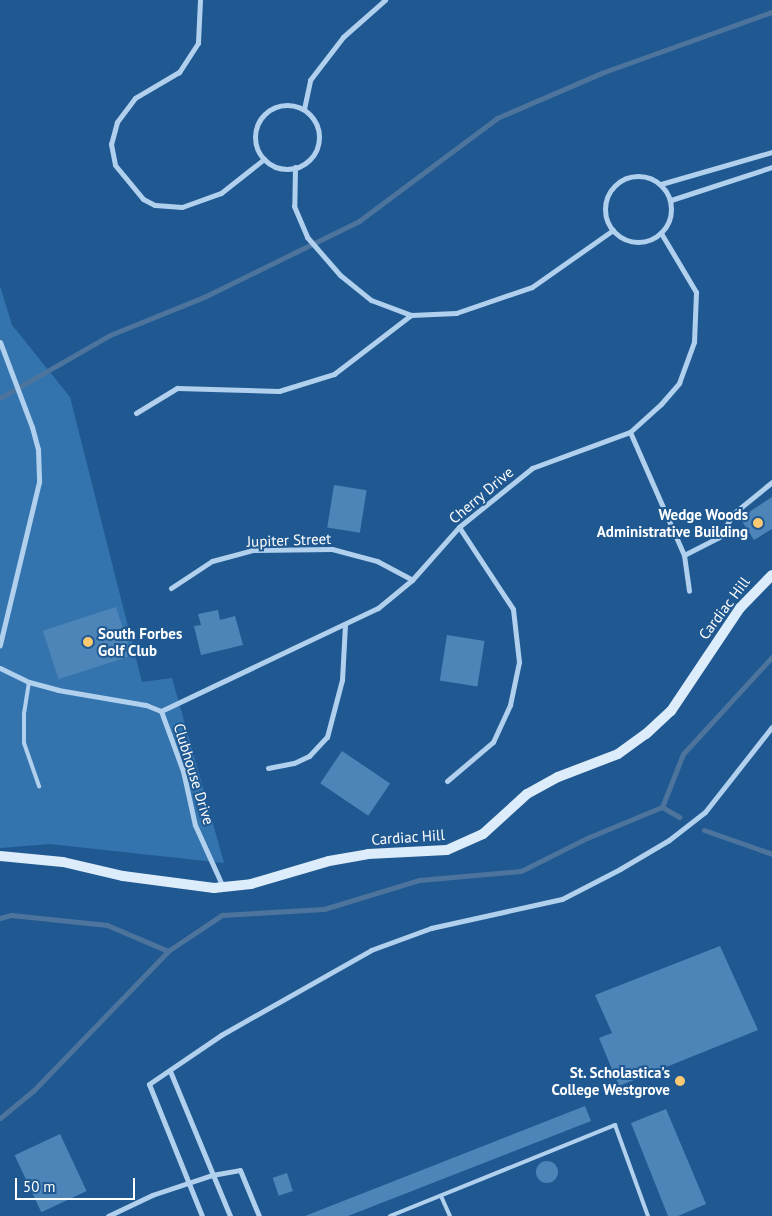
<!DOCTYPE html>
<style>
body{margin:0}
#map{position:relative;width:772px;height:1216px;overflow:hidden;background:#205991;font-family:"PT Sans",sans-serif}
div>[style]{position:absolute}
.green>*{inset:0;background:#3474ae}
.stream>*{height:5px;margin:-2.5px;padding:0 2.5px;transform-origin:2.5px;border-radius:2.5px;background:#4d749c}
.building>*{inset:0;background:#4d85b9;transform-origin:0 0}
.round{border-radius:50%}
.lane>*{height:4px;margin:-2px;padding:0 2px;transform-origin:2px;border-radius:2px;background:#b1d0ed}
.street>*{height:5px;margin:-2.5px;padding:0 2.5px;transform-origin:2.5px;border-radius:2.5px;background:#b1d0ed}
.street>.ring{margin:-2.5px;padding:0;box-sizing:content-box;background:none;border:5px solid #b1d0ed;border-radius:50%}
.secondary>*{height:10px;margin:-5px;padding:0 5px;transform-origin:5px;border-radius:5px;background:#ddecfa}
.dots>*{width:14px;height:14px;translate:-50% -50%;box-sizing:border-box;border:2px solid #205991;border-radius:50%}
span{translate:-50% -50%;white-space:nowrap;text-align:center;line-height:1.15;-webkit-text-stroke:4px #205991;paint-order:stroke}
.street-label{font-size:15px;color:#fff}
.poi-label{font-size:15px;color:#fff;font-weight:700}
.right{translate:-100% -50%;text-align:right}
.left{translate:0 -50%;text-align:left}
.scale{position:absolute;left:15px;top:1178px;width:120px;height:22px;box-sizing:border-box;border:2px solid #fff;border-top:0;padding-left:6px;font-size:15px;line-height:18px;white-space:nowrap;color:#fff;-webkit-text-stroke:4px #205991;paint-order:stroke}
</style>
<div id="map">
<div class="green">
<div style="clip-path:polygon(0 286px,12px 325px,70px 397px,142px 682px,172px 678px,224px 863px,50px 844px,0 848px)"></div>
</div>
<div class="stream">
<div style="left:0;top:398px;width:127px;rotate:-29.8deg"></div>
<div style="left:110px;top:335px;width:101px;rotate:-22deg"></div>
<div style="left:204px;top:297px;width:173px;rotate:-26.1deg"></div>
<div style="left:359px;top:221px;width:172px;rotate:-36.7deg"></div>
<div style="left:497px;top:118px;width:116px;rotate:-23.3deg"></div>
<div style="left:604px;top:72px;width:178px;rotate:-19.7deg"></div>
<div style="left:662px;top:807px;width:20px;rotate:30deg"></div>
<div style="left:704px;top:830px;width:72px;rotate:19.4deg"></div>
<div style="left:0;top:918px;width:11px;rotate:-15deg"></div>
<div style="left:11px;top:915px;width:97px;rotate:5.9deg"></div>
<div style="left:107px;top:925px;width:66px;rotate:23.1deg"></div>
<div style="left:0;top:1118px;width:44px;rotate:-39.5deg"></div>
<div style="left:34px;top:1090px;width:193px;rotate:-46deg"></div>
<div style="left:168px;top:951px;width:65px;rotate:-33.7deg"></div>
<div style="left:222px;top:915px;width:102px;rotate:-3.4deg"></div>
<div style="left:324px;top:909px;width:99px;rotate:-17deg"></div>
<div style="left:419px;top:880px;width:102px;rotate:-5deg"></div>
<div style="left:521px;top:871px;width:74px;rotate:-26.6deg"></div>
<div style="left:587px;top:838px;width:81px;rotate:-22.5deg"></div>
<div style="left:662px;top:807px;width:57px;rotate:-68.4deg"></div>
<div style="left:683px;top:754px;width:132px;rotate:-47.5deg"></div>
</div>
<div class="building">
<div style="left:334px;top:485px;width:33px;height:43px;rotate:9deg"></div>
<div style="clip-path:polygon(772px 497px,772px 529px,754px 540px,740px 518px)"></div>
<div style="left:116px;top:607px;width:51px;height:77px;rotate:72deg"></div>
<div style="clip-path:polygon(218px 610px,220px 620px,235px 616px,243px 645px,201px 655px,194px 626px,201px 625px,198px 614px)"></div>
<div style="left:447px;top:635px;width:38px;height:46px;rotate:9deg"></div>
<div style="left:342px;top:751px;width:58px;height:39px;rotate:34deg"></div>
<div style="clip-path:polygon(720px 946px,758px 1030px,619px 1086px,599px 1038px,612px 1033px,595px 995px)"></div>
<div style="clip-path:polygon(585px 1106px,591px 1121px,348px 1216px,305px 1216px)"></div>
<div style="clip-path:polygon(666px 1109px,706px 1204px,678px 1216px,668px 1216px,631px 1123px)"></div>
<div style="left:60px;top:1134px;width:63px;height:50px;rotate:65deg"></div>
<div class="round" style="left:536px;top:1161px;width:22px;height:22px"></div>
<div style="left:287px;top:1173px;width:19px;height:15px;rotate:72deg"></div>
</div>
<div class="lane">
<div style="left:29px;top:682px;width:33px;rotate:99deg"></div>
<div style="left:24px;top:715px;width:28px;rotate:90deg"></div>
<div style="left:24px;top:743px;width:46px;rotate:70.8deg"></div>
<div style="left:441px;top:1196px;width:22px;rotate:66deg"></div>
<div style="left:390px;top:1216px;width:243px;rotate:-22deg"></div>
<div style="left:615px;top:1125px;width:97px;rotate:70.1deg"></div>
</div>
<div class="street">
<div style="left:200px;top:0;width:43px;rotate:92.7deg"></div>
<div style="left:198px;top:43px;width:35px;rotate:123deg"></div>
<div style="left:179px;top:72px;width:51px;rotate:149.4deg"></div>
<div style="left:135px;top:98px;width:30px;rotate:127deg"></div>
<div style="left:117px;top:122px;width:23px;rotate:105deg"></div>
<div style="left:111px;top:144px;width:21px;rotate:79deg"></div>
<div style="left:115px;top:165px;width:44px;rotate:50.5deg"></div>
<div style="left:143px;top:199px;width:13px;rotate:27deg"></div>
<div style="left:155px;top:205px;width:27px;rotate:4deg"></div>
<div style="left:182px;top:207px;width:41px;rotate:-19.7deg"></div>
<div style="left:221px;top:193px;width:55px;rotate:-38.3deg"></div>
<div class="ring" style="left:255px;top:105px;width:59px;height:59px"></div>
<div style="left:304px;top:109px;width:30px;rotate:-78deg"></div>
<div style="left:310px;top:80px;width:54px;rotate:-52.5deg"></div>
<div style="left:343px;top:37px;width:56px;rotate:-41.4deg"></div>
<div style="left:295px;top:167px;width:39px;rotate:91deg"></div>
<div style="left:294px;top:206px;width:34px;rotate:67deg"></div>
<div style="left:307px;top:237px;width:50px;rotate:49deg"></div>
<div style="left:340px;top:275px;width:40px;rotate:39deg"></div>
<div style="left:371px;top:300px;width:43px;rotate:20.6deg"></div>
<div style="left:411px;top:315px;width:45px;rotate:-2.5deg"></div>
<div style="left:456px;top:313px;width:80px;rotate:-18.9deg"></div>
<div style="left:532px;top:287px;width:99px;rotate:-35.1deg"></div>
<div class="ring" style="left:605px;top:176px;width:61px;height:61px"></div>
<div style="left:661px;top:184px;width:116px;rotate:-16.1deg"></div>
<div style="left:671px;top:200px;width:106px;rotate:-18.1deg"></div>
<div style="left:0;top:342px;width:91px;rotate:69.4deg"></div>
<div style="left:32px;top:427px;width:23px;rotate:75deg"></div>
<div style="left:38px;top:449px;width:33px;rotate:88deg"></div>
<div style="left:39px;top:482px;width:168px;rotate:103.5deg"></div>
<div style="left:136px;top:413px;width:48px;rotate:-31.4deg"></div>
<div style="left:177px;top:388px;width:102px;rotate:1.7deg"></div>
<div style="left:279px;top:391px;width:58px;rotate:-17.2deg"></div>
<div style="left:334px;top:374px;width:97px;rotate:-37.5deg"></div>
<div style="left:630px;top:432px;width:134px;rotate:66.3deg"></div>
<div style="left:684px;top:555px;width:36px;rotate:82deg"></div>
<div style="left:684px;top:555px;width:39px;rotate:-27deg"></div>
<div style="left:719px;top:537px;width:28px;rotate:-58deg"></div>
<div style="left:734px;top:513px;width:49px;rotate:-39.2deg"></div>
<div style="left:171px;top:588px;width:49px;rotate:-33.4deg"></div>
<div style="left:212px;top:561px;width:42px;rotate:-15deg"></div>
<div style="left:253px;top:550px;width:79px;rotate:-0.7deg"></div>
<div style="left:332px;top:549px;width:47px;rotate:14.9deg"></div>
<div style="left:377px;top:561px;width:40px;rotate:28deg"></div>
<div style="left:0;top:668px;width:32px;rotate:26deg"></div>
<div style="left:29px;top:682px;width:30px;rotate:15deg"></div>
<div style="left:58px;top:690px;width:89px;rotate:9.7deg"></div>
<div style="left:146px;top:705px;width:16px;rotate:22deg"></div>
<div style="left:161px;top:711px;width:64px;rotate:69.9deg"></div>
<div style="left:183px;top:771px;width:55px;rotate:77.5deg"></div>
<div style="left:195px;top:825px;width:68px;rotate:65.7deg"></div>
<div style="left:161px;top:711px;width:240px;rotate:-25.4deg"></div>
<div style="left:378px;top:608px;width:44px;rotate:-39.5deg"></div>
<div style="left:412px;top:580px;width:71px;rotate:-48.4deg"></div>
<div style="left:459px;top:527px;width:94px;rotate:-38.9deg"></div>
<div style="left:532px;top:468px;width:104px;rotate:-20.2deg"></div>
<div style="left:630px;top:432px;width:42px;rotate:-42.1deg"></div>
<div style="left:661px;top:404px;width:28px;rotate:-49deg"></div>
<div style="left:679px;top:383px;width:44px;rotate:-69.9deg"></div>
<div style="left:694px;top:342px;width:50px;rotate:-87.7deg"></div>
<div style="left:696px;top:292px;width:69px;rotate:-120.7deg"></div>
<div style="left:268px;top:768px;width:26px;rotate:-11deg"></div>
<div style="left:294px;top:763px;width:17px;rotate:-25deg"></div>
<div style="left:309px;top:756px;width:26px;rotate:-47deg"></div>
<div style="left:327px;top:737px;width:59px;rotate:-75.3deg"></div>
<div style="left:342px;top:680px;width:55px;rotate:-86.9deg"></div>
<div style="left:447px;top:781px;width:60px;rotate:-40.3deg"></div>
<div style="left:493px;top:742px;width:41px;rotate:-65.3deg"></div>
<div style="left:510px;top:705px;width:44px;rotate:-78.2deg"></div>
<div style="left:519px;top:662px;width:53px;rotate:-96.5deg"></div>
<div style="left:513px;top:609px;width:98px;rotate:-123.4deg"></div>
<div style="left:170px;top:1071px;width:157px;rotate:67.5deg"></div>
<div style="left:108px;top:1216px;width:49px;rotate:-25.5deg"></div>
<div style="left:152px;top:1195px;width:63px;rotate:-18.4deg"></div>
<div style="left:212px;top:1175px;width:28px;rotate:-10deg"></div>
<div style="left:240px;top:1170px;width:50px;rotate:67.6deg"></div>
<div style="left:202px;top:1216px;width:142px;rotate:-111.9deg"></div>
<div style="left:149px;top:1084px;width:87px;rotate:-34.2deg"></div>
<div style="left:221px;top:1035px;width:172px;rotate:-29.5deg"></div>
<div style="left:371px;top:950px;width:64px;rotate:-20.1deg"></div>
<div style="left:431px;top:928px;width:134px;rotate:-12.5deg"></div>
<div style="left:562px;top:899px;width:65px;rotate:-27.3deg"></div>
<div style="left:620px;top:869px;width:57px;rotate:-30.6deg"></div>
<div style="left:669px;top:840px;width:46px;rotate:-37.9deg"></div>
<div style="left:705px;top:812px;width:108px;rotate:-51.8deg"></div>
</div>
<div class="secondary">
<div style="left:0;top:856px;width:63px;rotate:5.4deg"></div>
<div style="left:63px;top:862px;width:62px;rotate:13.1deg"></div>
<div style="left:123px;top:876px;width:92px;rotate:7.5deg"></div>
<div style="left:214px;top:888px;width:37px;rotate:-6deg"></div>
<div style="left:251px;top:884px;width:81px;rotate:-16.4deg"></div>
<div style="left:329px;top:861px;width:40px;rotate:-10deg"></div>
<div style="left:368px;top:854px;width:79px;rotate:-2.9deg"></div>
<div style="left:447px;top:850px;width:39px;rotate:-24deg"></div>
<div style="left:483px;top:834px;width:59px;rotate:-42.3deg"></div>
<div style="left:527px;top:794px;width:35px;rotate:-29deg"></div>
<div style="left:558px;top:777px;width:64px;rotate:-21deg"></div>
<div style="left:618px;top:754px;width:34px;rotate:-36deg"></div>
<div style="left:646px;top:734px;width:34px;rotate:-43deg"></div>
<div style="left:671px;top:711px;width:124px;rotate:-56.2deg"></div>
<div style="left:740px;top:608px;width:46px;rotate:-45.9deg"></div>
</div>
<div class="dots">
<div style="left:758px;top:523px;background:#fac972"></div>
<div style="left:88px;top:642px;background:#fac972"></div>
<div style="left:680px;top:1081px;background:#fac972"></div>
</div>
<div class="street-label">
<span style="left:481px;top:495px;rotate:-40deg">Cherry Drive</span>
<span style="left:289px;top:540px;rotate:-2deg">Jupiter Street</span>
<span style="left:724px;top:608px;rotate:-53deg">Cardiac Hill</span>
<span style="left:194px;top:774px;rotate:73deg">Clubhouse Drive</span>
<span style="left:408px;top:837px;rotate:-4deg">Cardiac Hill</span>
</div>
<div class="poi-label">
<span class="right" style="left:748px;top:523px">Wedge Woods<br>Administrative Building</span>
<span class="left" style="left:98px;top:642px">South Forbes<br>Golf Club</span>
<span class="right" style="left:670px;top:1081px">St. Scholastica's<br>College Westgrove</span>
</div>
<div class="scale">50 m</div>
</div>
